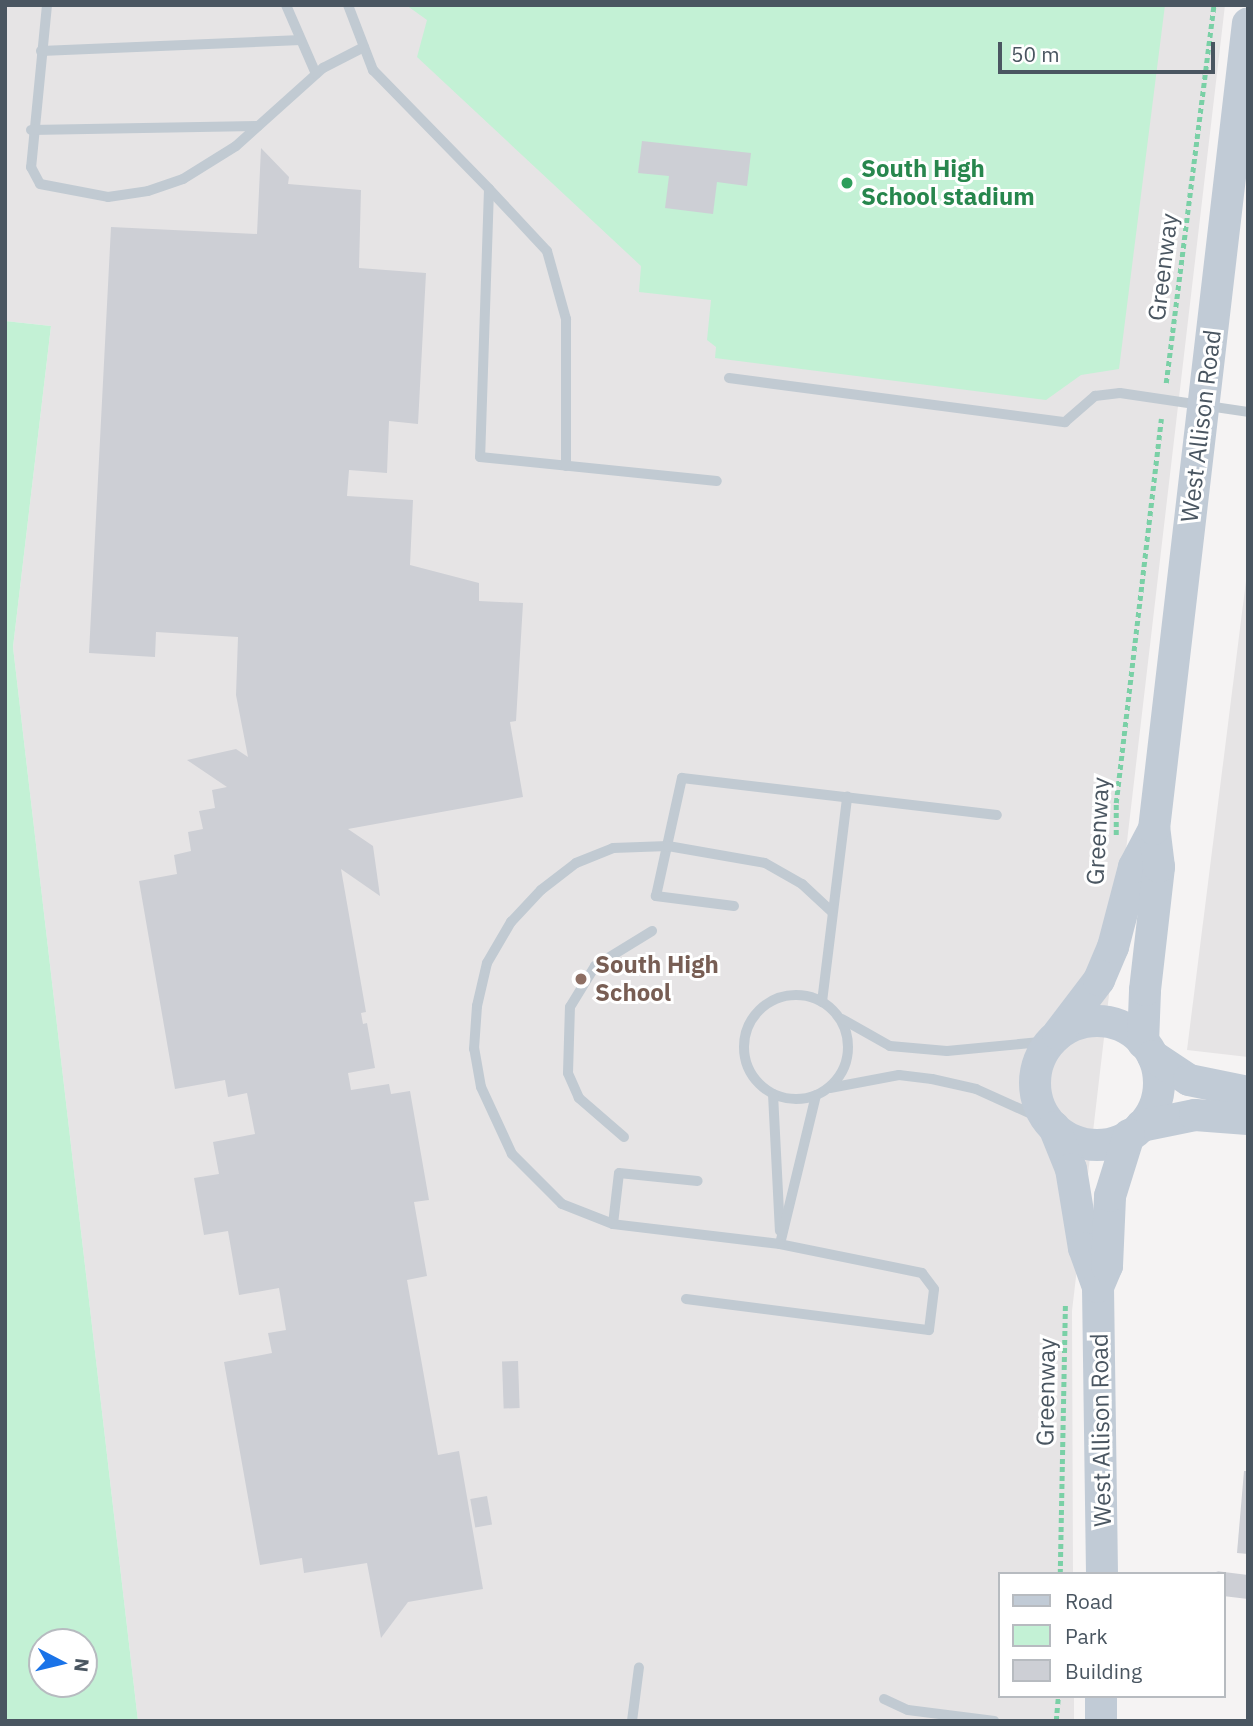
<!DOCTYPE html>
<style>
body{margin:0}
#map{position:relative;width:1253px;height:1726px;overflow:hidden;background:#f5f3f3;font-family:"IBM Plex Sans",sans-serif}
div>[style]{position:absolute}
.education>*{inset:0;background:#e6e4e5}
.green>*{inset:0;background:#c3f1d5}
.building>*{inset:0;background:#cdcfd5;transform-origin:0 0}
.path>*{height:4.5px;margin-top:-2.25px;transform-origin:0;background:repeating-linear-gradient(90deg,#7ad0a6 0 5px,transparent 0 8.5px)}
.lane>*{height:10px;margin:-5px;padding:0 5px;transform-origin:5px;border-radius:5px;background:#c1cad2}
.lane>.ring{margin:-5px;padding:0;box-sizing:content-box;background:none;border:10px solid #c1cad2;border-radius:50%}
.secondary>*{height:32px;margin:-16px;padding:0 16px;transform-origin:16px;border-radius:16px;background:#c1cbd6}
.secondary>.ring{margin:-16px;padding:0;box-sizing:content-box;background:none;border:32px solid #c1cbd6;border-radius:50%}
.dots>*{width:19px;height:19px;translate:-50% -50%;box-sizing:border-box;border:4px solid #fff;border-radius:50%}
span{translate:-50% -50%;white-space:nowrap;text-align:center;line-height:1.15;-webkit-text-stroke:6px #fff;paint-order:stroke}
.leisure-label{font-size:24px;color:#27864d;font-weight:700}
.left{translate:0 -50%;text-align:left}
.street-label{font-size:24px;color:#4a5661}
.education-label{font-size:24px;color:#785e54;font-weight:700}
.frame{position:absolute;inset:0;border:7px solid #4a5661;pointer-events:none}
.legend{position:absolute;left:998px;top:1572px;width:228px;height:126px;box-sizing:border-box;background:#fff;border:2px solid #b7bbc0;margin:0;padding:9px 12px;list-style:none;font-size:21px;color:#4a5661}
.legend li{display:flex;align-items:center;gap:14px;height:35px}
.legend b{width:35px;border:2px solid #b7bbc0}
.north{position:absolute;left:28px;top:1628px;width:70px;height:70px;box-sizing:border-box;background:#fff;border:2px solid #b7bbc0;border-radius:50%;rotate:97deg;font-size:19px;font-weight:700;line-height:28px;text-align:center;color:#4a5661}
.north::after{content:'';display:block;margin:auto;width:24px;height:32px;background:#1a73e8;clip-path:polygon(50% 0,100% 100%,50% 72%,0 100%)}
.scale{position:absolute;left:998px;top:42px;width:217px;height:32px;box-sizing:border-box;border:4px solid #4a5661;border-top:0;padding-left:9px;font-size:21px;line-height:24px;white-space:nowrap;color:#4a5661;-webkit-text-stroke:5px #fff;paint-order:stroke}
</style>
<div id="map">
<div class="education">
<div style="clip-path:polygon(5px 5px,1225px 5px,1072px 1311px,1073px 1574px,999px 1574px,999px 1696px,1074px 1696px,1074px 1721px,138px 1721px,13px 647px,51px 326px,5px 321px)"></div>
<div style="clip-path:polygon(1248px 565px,1248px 1057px,1187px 1050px)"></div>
</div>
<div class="green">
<div style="clip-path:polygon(406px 5px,1165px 5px,1119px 369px,1081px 375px,1046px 400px,715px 358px,716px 347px,707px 340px,711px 300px,639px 292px,641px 266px,417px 57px,427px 20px)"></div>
<div style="clip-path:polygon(evenodd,5px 321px,51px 326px,13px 647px,138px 1721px,5px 1721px,5px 321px,42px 1642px,84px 1642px,84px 1684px,42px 1684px,42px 1642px)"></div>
</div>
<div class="building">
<div style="clip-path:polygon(642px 141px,751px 153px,747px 186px,717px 182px,713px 214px,665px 208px,669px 176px,638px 173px)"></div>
<div style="clip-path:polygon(261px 148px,289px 177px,288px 184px,361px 190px,359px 268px,426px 273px,418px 424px,389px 421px,387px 473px,349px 470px,347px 496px,413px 500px,410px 565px,479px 583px,479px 601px,523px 603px,516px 721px,510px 722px,523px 797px,348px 829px,373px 846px,380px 896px,341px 869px,366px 1012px,361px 1013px,363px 1024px,367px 1023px,375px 1068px,348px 1073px,351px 1090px,389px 1084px,391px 1094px,410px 1091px,429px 1200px,414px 1202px,427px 1276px,407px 1280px,438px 1455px,459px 1451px,483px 1589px,408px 1602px,381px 1638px,367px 1563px,304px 1573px,302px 1558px,260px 1565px,224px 1362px,272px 1353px,268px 1333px,286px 1330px,279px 1288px,239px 1295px,228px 1231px,204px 1235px,194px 1178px,219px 1174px,213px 1142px,255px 1134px,247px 1093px,228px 1097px,225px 1080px,175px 1089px,139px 881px,177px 874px,174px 855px,191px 851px,188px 832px,203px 829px,199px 811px,215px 808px,212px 790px,227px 787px,187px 760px,236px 749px,248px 757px,236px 695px,238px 637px,156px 632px,155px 657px,89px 653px,111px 227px,257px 234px)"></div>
<div style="left:518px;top:1361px;width:47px;height:16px;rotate:88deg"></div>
<div style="clip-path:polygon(1244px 1471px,1248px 1471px,1248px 1554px,1237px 1553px)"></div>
<div style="left:487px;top:1496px;width:29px;height:17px;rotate:80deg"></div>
<div style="clip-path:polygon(1216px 1571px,1248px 1575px,1248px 1599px,1223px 1596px,1223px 1574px)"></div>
</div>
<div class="path">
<div style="left:1166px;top:383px;width:381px;rotate:-82.8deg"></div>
<div style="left:1116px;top:835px;width:32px;rotate:-90deg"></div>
<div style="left:1116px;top:803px;width:387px;rotate:-83.3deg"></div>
<div style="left:1060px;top:1574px;width:272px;rotate:-88.9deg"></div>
<div style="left:1056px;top:1721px;width:25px;rotate:-85deg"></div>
</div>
<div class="lane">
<div style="left:47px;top:5px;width:163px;rotate:95.6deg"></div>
<div style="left:31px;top:167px;width:19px;rotate:62deg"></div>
<div style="left:40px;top:184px;width:69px;rotate:10.8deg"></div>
<div style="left:108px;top:197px;width:40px;rotate:-8.5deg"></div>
<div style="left:148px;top:191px;width:37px;rotate:-19deg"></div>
<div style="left:183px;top:179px;width:62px;rotate:-31.9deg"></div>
<div style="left:236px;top:146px;width:117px;rotate:-41.9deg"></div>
<div style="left:323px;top:68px;width:46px;rotate:-27.1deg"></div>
<div style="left:286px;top:5px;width:75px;rotate:66.5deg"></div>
<div style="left:348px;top:5px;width:70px;rotate:69deg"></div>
<div style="left:373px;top:70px;width:166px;rotate:45.7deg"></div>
<div style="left:489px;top:189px;width:268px;rotate:91.9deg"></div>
<div style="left:480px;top:457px;width:238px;rotate:5.8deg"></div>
<div style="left:41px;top:51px;width:260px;rotate:-2.4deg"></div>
<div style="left:31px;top:130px;width:227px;rotate:-1deg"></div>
<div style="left:489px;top:189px;width:85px;rotate:46.9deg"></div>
<div style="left:547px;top:251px;width:71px;rotate:74.4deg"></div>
<div style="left:566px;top:319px;width:147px;rotate:90deg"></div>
<div style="left:729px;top:378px;width:339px;rotate:7.5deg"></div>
<div style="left:1065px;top:422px;width:40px;rotate:-41deg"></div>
<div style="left:1095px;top:396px;width:25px;rotate:-7deg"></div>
<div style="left:1120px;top:393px;width:129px;rotate:8.4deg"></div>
<div style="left:734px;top:906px;width:79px;rotate:-172.7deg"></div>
<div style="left:656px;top:896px;width:121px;rotate:-77.6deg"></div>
<div style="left:682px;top:778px;width:317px;rotate:6.7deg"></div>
<div class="ring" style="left:744px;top:995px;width:94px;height:94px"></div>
<div style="left:822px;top:1002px;width:207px;rotate:-83deg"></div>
<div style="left:842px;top:1019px;width:55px;rotate:29.4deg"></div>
<div style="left:890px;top:1046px;width:57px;rotate:5deg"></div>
<div style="left:947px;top:1051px;width:104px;rotate:-5.5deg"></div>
<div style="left:830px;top:1088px;width:70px;rotate:-10.7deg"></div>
<div style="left:899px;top:1075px;width:33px;rotate:7deg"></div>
<div style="left:932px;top:1079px;width:45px;rotate:12.8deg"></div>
<div style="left:976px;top:1089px;width:80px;rotate:24.3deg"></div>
<div style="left:773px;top:1094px;width:137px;rotate:87.1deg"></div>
<div style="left:624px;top:1137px;width:60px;rotate:-139.1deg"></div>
<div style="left:579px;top:1098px;width:27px;rotate:-114deg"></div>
<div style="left:568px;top:1073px;width:66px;rotate:-88.3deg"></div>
<div style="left:570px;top:1007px;width:48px;rotate:-58.6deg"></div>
<div style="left:595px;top:966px;width:67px;rotate:-31.6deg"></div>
<div style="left:613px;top:1224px;width:51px;rotate:-83.3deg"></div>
<div style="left:619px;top:1173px;width:79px;rotate:5.8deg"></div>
<div style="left:780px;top:1244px;width:153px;rotate:-76.4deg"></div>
<div style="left:686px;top:1299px;width:245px;rotate:7.3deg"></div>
<div style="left:929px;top:1330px;width:41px;rotate:-83deg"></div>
<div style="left:934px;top:1289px;width:20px;rotate:-127deg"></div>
<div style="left:922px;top:1273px;width:145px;rotate:-168.5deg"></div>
<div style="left:780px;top:1244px;width:168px;rotate:-173.2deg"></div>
<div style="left:613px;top:1224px;width:55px;rotate:-158.6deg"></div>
<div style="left:562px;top:1204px;width:71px;rotate:-135deg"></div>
<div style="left:512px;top:1154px;width:74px;rotate:-114.8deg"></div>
<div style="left:481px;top:1087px;width:39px;rotate:-100deg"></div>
<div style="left:474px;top:1049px;width:43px;rotate:-86deg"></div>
<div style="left:477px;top:1006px;width:44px;rotate:-76.9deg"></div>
<div style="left:487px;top:963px;width:48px;rotate:-59.7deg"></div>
<div style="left:511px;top:922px;width:44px;rotate:-46.8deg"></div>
<div style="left:541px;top:890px;width:44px;rotate:-37.6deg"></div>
<div style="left:576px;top:863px;width:40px;rotate:-22deg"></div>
<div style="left:613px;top:848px;width:55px;rotate:-2.1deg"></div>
<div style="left:668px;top:846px;width:98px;rotate:9.9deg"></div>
<div style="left:765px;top:863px;width:43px;rotate:29.6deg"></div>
<div style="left:802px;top:884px;width:41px;rotate:43deg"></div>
<div style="left:884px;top:1699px;width:26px;rotate:25deg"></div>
<div style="left:908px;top:1710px;width:87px;rotate:7.3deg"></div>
<div style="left:632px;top:1721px;width:54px;rotate:-82.6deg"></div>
</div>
<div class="secondary">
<div class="ring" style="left:1035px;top:1021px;width:92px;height:92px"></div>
<div style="left:1058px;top:1034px;width:68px;rotate:-52.8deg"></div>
<div style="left:1099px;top:980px;width:36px;rotate:-67deg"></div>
<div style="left:1113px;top:947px;width:83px;rotate:-75.3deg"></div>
<div style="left:1134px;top:867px;width:43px;rotate:-62.2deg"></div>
<div style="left:1143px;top:1043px;width:53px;rotate:-87.8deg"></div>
<div style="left:1145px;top:990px;width:124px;rotate:-83.5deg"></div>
<div style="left:1159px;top:867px;width:38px;rotate:-97deg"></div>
<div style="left:1154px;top:829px;width:811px;rotate:-83.35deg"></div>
<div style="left:1153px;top:1056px;width:43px;rotate:33.7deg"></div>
<div style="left:1189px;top:1080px;width:60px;rotate:11.5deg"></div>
<div style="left:1141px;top:1126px;width:55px;rotate:-11.5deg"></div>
<div style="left:1195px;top:1115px;width:53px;rotate:4.3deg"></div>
<div style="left:1054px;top:1127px;width:45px;rotate:68deg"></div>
<div style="left:1071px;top:1169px;width:80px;rotate:80.7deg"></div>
<div style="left:1084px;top:1248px;width:41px;rotate:70.3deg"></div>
<div style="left:1102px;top:1574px;width:287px;rotate:-90.8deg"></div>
<div style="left:1098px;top:1287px;width:23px;rotate:-67deg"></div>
<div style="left:1107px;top:1266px;width:70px;rotate:-87.5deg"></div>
<div style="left:1110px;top:1196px;width:64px;rotate:-72.7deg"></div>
<div style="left:1101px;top:1721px;width:25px;rotate:-90deg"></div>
</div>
<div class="dots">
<div style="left:847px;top:183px;background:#2e9e5b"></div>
<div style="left:581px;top:979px;background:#8d6e63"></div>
</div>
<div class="leisure-label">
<span class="left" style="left:861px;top:183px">South High<br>School stadium</span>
</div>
<div class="street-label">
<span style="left:1163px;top:267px;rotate:-83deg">Greenway</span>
<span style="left:1201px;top:426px;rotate:-83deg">West Allison Road</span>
<span style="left:1098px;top:831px;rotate:-87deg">Greenway</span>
<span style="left:1046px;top:1392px;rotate:-89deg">Greenway</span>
<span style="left:1101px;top:1430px;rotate:-91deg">West Allison Road</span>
</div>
<div class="education-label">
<span class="left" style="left:595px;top:979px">South High<br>School</span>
</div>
<div class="frame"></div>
<ul class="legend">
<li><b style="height:9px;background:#c1cbd6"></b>Road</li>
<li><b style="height:19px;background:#c3f1d5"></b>Park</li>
<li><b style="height:19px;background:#cdcfd5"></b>Building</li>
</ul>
<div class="north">N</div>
<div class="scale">50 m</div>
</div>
